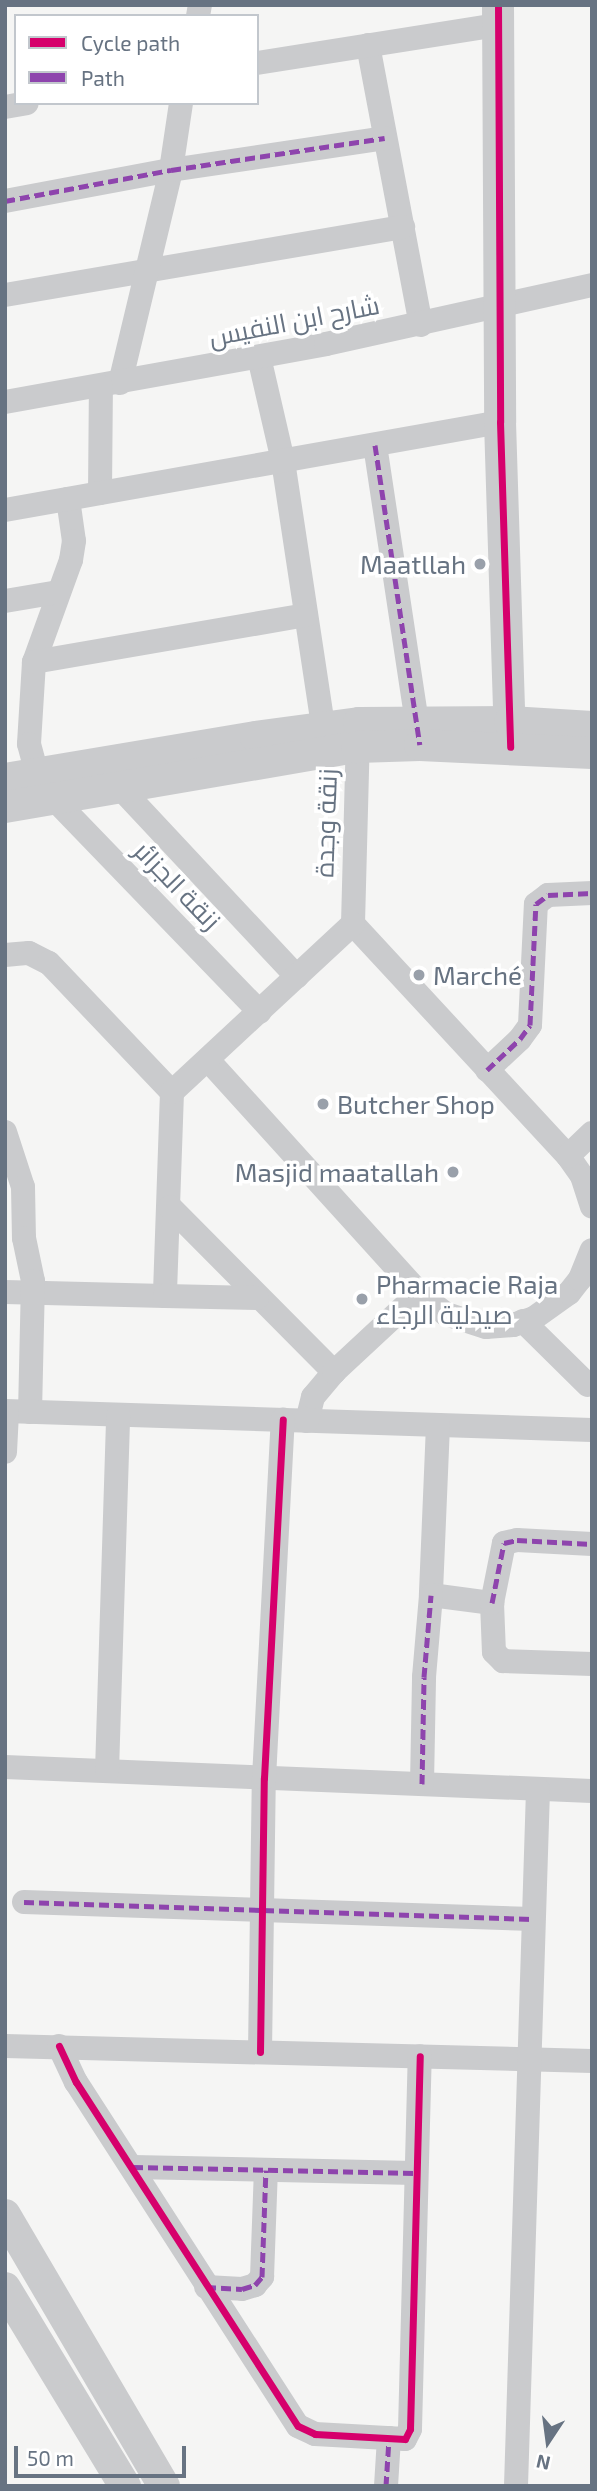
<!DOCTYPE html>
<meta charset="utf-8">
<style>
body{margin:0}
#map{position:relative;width:597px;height:2491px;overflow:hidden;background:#f5f5f4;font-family:"Exo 2",Cairo,sans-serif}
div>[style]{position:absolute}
.minor>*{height:24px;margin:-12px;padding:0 12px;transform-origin:12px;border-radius:12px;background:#cacbcd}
.tertiary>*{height:32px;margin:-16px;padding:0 16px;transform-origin:16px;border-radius:16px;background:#cacbcd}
.quiet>*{height:5px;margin-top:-2.5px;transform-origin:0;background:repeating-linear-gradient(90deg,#8e44ad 0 10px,transparent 0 15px)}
.cycleway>*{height:7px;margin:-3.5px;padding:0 3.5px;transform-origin:3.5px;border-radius:3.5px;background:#d6006c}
.dots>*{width:19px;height:19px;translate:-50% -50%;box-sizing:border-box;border:4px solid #fff;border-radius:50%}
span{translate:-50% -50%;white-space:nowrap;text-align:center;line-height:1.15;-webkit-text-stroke:7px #fff;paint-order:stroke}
.street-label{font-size:26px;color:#677382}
.poi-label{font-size:26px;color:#677382}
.right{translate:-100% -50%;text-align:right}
.left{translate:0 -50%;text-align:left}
.frame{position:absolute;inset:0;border:7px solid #677382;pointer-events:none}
.legend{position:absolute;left:14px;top:14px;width:245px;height:91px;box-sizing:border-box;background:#fff;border:2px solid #c2c7cd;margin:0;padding:9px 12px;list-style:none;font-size:21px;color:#677382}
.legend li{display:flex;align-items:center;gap:14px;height:35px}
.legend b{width:35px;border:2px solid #c2c7cd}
.north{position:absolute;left:513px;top:2407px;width:70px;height:70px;-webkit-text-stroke:5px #fff;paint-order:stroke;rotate:193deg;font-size:19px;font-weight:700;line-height:28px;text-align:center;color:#677382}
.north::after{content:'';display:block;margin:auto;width:24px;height:32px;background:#677382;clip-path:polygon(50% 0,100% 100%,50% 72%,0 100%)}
.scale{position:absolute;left:14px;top:2446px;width:172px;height:32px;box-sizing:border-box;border:4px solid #677382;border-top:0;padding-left:9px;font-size:21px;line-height:24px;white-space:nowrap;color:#677382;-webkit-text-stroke:5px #fff;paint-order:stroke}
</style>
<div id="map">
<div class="minor">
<div style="left:198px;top:16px;width:11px;rotate:-80deg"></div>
<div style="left:368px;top:45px;width:285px;rotate:79.3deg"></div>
<div style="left:257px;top:63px;width:244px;rotate:-9deg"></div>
<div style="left:5px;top:107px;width:22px;rotate:-10deg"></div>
<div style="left:5px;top:201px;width:169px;rotate:-10.6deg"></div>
<div style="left:171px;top:170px;width:216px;rotate:-8.5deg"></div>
<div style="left:5px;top:295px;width:404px;rotate:-9.7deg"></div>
<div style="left:259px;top:357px;width:107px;rotate:77deg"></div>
<div style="left:283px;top:461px;width:288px;rotate:81.4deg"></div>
<div style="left:120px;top:383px;width:219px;rotate:-76.5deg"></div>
<div style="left:171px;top:170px;width:68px;rotate:-81.5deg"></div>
<div style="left:5px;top:402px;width:326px;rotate:-10.2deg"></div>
<div style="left:326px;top:344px;width:272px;rotate:-12.5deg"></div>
<div style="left:375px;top:445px;width:299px;rotate:81.4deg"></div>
<div style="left:100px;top:493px;width:106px;rotate:-89.5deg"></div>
<div style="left:68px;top:499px;width:42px;rotate:81.9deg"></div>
<div style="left:74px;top:541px;width:19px;rotate:99deg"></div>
<div style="left:71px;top:560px;width:109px;rotate:109.9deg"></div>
<div style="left:34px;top:662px;width:82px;rotate:93.5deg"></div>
<div style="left:29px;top:744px;width:30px;rotate:75deg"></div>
<div style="left:37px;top:773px;width:31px;rotate:57deg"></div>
<div style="left:54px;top:799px;width:296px;rotate:46deg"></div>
<div style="left:5px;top:510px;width:503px;rotate:-10.08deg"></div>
<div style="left:5px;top:601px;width:54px;rotate:-9.6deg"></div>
<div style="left:34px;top:662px;width:276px;rotate:-9.8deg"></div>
<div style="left:111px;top:778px;width:272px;rotate:46.9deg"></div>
<div style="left:353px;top:924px;width:316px;rotate:47.2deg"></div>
<div style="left:568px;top:1156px;width:24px;rotate:55deg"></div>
<div style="left:582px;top:1176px;width:32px;rotate:72deg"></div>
<div style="left:353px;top:924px;width:195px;rotate:-88.5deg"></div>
<div style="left:5px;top:955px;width:24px;rotate:-5deg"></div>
<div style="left:29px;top:953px;width:22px;rotate:27deg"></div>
<div style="left:49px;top:963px;width:178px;rotate:46.4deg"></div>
<div style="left:172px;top:1092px;width:204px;rotate:92deg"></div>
<div style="left:165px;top:1296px;width:160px;rotate:-178.6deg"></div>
<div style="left:208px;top:1060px;width:314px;rotate:47.8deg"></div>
<div style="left:419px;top:1293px;width:34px;rotate:38deg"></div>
<div style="left:446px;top:1314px;width:42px;rotate:18deg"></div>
<div style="left:486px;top:1327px;width:27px;rotate:-4deg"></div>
<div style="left:513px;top:1325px;width:22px;rotate:-18deg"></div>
<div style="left:534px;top:1318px;width:43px;rotate:-35.5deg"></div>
<div style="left:569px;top:1293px;width:18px;rotate:-52deg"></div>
<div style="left:580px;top:1279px;width:31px;rotate:-68deg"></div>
<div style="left:487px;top:1070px;width:45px;rotate:-43.2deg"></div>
<div style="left:520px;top:1039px;width:17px;rotate:-54deg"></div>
<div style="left:530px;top:1025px;width:121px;rotate:-87.2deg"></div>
<div style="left:536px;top:904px;width:15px;rotate:-37deg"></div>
<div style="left:548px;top:895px;width:44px;rotate:-2.6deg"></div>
<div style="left:172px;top:1092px;width:247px;rotate:-42.9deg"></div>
<div style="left:5px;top:1132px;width:58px;rotate:71.9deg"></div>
<div style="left:23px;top:1187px;width:51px;rotate:88.9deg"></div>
<div style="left:24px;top:1238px;width:44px;rotate:78.2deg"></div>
<div style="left:33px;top:1281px;width:131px;rotate:91.3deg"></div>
<div style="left:568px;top:1156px;width:33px;rotate:-44deg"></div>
<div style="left:170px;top:1207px;width:233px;rotate:45.2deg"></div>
<div style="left:165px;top:1296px;width:92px;rotate:1.2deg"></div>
<div style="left:523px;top:1321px;width:91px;rotate:44.6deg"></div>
<div style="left:5px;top:1411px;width:587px;rotate:1.85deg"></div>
<div style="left:307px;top:1421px;width:25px;rotate:-76deg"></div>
<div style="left:313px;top:1397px;width:33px;rotate:-50deg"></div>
<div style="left:334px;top:1372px;width:116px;rotate:-42.9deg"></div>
<div style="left:438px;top:1425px;width:170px;rotate:92.4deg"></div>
<div style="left:431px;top:1595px;width:62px;rotate:7.5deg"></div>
<div style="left:492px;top:1603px;width:49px;rotate:87.7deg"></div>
<div style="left:494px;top:1652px;width:13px;rotate:45deg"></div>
<div style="left:503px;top:1661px;width:89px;rotate:1.9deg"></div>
<div style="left:5px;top:1452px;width:40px;rotate:-87.1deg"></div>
<div style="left:492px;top:1603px;width:61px;rotate:-78.7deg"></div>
<div style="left:504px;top:1543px;width:13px;rotate:-13deg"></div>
<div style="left:517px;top:1540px;width:75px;rotate:3.1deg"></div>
<div style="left:5px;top:1767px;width:587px;rotate:2.34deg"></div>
<div style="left:107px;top:1771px;width:356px;rotate:-88.2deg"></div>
<div style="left:422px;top:1784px;width:107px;rotate:-88.9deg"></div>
<div style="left:424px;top:1677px;width:82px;rotate:-85.1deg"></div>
<div style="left:24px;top:1902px;width:509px;rotate:1.91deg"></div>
<div style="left:5px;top:2046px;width:587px;rotate:1.46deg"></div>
<div style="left:59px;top:2046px;width:40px;rotate:65deg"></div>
<div style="left:76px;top:2082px;width:409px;rotate:57.2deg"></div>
<div style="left:298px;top:2426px;width:19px;rotate:25deg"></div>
<div style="left:315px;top:2434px;width:90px;rotate:3.2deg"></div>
<div style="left:405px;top:2439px;width:11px;rotate:-63deg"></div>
<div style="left:410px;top:2429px;width:373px;rotate:-88.5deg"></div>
<div style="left:260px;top:2052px;width:274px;rotate:-89.2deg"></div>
<div style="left:264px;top:1778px;width:359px;rotate:-87deg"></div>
<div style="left:133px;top:2167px;width:282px;rotate:1.2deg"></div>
<div style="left:206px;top:2287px;width:36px;rotate:3deg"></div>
<div style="left:242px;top:2289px;width:14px;rotate:-17deg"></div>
<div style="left:255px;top:2285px;width:11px;rotate:-49deg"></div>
<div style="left:262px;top:2277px;width:107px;rotate:-87.9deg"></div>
<div style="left:386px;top:2486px;width:48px;rotate:-86.4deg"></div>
<div style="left:516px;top:2486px;width:697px;rotate:-88.19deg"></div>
</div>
<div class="tertiary">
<div style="left:498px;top:5px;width:417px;rotate:89.7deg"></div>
<div style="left:500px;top:422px;width:325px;rotate:88.2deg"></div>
<div style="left:5px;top:779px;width:254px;rotate:-9.5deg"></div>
<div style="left:256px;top:737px;width:104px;rotate:-7.7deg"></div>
<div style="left:359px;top:723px;width:151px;rotate:-0.4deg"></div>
<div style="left:510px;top:722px;width:82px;rotate:3.5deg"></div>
<div style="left:5px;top:807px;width:357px;rotate:-9.7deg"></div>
<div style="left:357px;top:747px;width:63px;rotate:-1.8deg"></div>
<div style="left:420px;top:745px;width:172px;rotate:2.7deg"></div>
<div style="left:5px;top:2215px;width:314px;rotate:59.6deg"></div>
<div style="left:5px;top:2288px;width:232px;rotate:58.8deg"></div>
</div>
<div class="quiet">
<div style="left:5px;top:201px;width:169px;rotate:-10.6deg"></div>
<div style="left:171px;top:170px;width:216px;rotate:-8.5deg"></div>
<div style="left:375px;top:445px;width:303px;rotate:81.5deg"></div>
<div style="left:487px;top:1070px;width:45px;rotate:-43.2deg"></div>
<div style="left:520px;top:1039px;width:17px;rotate:-54deg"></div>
<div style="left:530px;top:1025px;width:121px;rotate:-87.2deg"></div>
<div style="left:536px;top:904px;width:15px;rotate:-37deg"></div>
<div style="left:548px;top:895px;width:44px;rotate:-2.6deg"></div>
<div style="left:492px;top:1603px;width:61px;rotate:-78.7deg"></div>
<div style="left:504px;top:1543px;width:13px;rotate:-13deg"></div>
<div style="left:517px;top:1540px;width:75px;rotate:3.1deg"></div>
<div style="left:422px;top:1784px;width:107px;rotate:-88.9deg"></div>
<div style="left:424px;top:1677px;width:82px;rotate:-85.1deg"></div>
<div style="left:24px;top:1902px;width:509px;rotate:1.91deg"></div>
<div style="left:133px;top:2167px;width:282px;rotate:1.2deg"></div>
<div style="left:206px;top:2287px;width:36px;rotate:3deg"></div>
<div style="left:242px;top:2289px;width:14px;rotate:-17deg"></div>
<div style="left:255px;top:2285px;width:11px;rotate:-49deg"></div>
<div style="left:262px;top:2277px;width:107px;rotate:-87.9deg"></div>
<div style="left:386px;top:2486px;width:48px;rotate:-86.4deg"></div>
</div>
<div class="cycleway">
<div style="left:498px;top:5px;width:417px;rotate:89.7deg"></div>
<div style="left:500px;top:422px;width:325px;rotate:88.2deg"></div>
<div style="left:59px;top:2046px;width:40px;rotate:65deg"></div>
<div style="left:76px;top:2082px;width:409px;rotate:57.2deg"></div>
<div style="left:298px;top:2426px;width:19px;rotate:25deg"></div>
<div style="left:315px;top:2434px;width:90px;rotate:3.2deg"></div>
<div style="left:405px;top:2439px;width:11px;rotate:-63deg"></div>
<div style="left:410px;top:2429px;width:373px;rotate:-88.5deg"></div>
<div style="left:260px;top:2052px;width:274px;rotate:-89.2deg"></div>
<div style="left:264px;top:1778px;width:359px;rotate:-87deg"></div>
</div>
<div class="dots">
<div style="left:480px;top:564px;background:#99a0aa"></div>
<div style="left:419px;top:975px;background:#99a0aa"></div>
<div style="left:323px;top:1104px;background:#99a0aa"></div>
<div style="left:453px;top:1172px;background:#99a0aa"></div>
<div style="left:362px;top:1299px;background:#99a0aa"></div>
</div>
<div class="street-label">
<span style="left:294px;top:320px;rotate:-11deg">شارح ابن النفيس</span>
<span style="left:325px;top:823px;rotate:-88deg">زنقة وجدة</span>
<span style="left:178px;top:885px;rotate:46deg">زنقة الجزائر</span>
</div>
<div class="poi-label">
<span class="right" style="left:466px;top:564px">Maatllah</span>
<span class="left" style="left:433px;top:975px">Marché</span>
<span class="left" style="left:337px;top:1104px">Butcher Shop</span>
<span class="right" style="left:439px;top:1172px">Masjid maatallah</span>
<span class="left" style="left:376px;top:1299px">Pharmacie Raja<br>صيدلية الرجاء</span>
</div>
<div class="frame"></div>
<ul class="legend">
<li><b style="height:9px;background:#d6006c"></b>Cycle path</li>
<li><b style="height:9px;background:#8e44ad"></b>Path</li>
</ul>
<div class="north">N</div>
<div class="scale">50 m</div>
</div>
